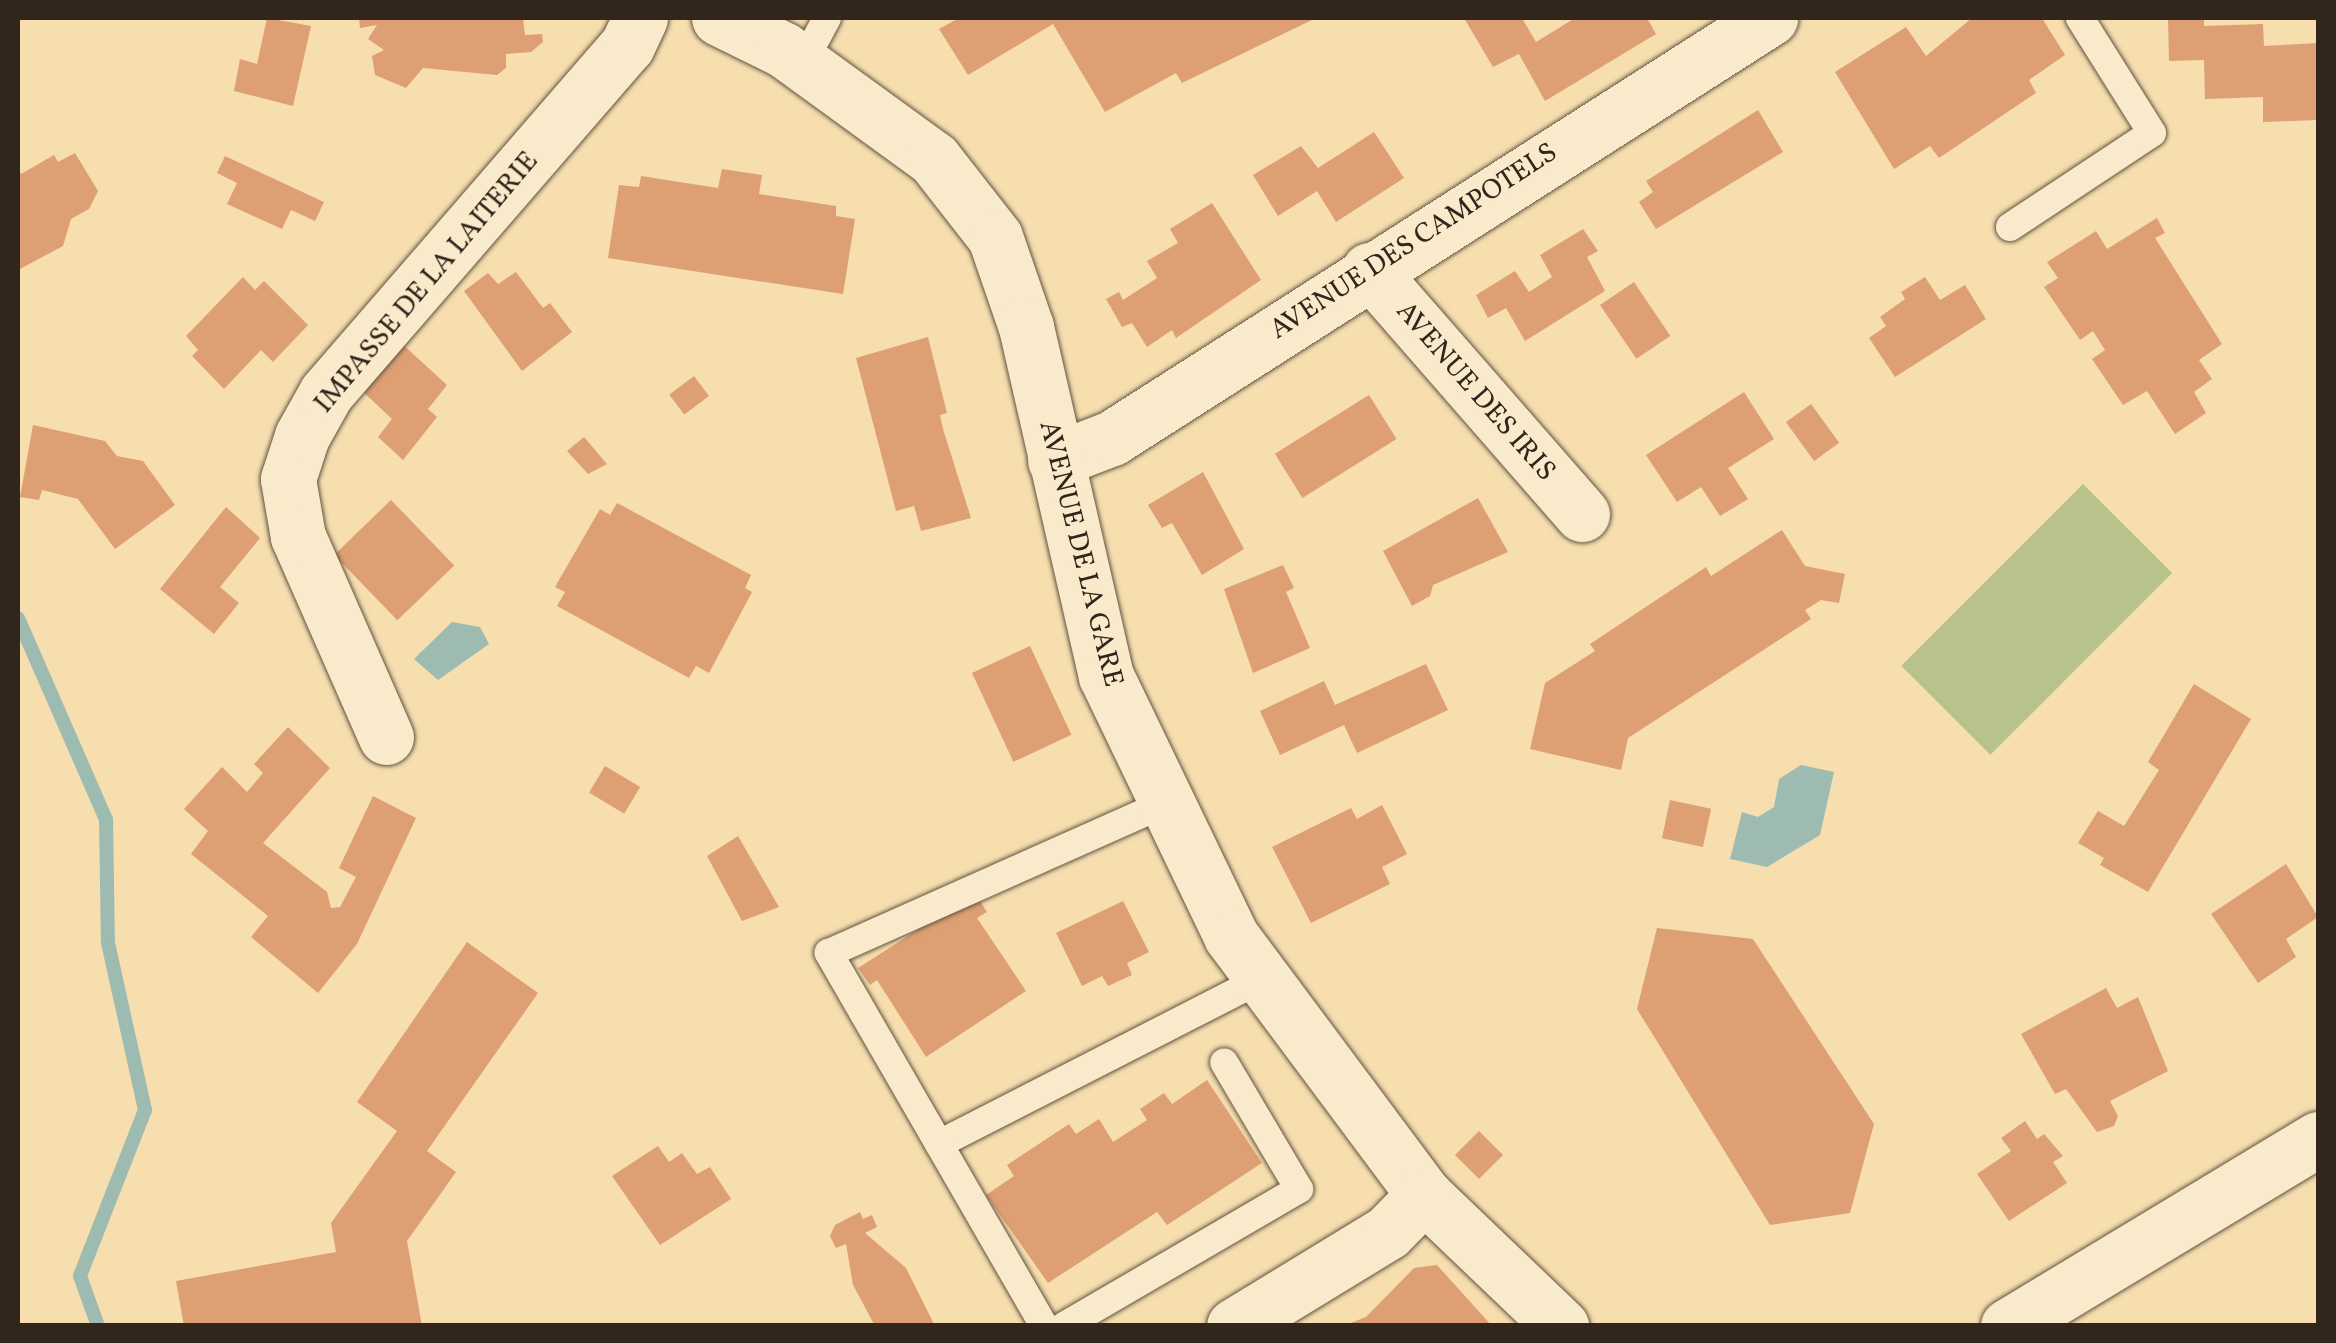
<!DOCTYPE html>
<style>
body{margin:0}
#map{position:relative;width:2336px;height:1343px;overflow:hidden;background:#f6deaf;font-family:Vollkorn,serif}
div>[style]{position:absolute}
.green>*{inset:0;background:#b8c28d;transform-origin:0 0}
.water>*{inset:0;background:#9ebbb1}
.stream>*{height:14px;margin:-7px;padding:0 7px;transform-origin:7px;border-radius:7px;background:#9ebbb1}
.building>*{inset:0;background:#de9f74;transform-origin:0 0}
.roads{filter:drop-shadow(0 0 2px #625341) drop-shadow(0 0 2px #625341)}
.service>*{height:28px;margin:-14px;padding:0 14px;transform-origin:14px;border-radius:14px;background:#f9eacb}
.minor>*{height:55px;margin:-27.5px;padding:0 27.5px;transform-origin:27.5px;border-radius:27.5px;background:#f9eacb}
.tertiary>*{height:55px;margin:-27.5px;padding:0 27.5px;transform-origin:27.5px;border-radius:27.5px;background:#f9eacb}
span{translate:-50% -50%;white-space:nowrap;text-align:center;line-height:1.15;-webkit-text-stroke:8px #f9eacb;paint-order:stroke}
.street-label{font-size:28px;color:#31251c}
.frame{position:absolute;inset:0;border:20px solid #31251c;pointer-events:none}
</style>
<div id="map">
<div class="green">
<div style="left:2083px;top:484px;width:126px;height:257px;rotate:45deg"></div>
</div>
<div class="water">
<div style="clip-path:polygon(452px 622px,480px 627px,489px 644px,438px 680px,414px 659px)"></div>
<div style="clip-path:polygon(1801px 765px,1834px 772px,1820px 835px,1767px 867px,1730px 859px,1742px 812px,1758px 817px,1774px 807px,1779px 779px)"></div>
</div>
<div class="stream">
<div style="left:18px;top:618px;width:219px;rotate:66.4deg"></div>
<div style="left:106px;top:819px;width:124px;rotate:89.1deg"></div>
<div style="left:108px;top:943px;width:171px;rotate:77.5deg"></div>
<div style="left:145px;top:1110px;width:178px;rotate:111.4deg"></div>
<div style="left:80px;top:1276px;width:53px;rotate:70.2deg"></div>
</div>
<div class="building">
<div style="clip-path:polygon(267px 18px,311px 26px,293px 106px,234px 91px,240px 59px,257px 64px)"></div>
<div style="clip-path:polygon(359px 18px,523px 18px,525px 35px,542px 34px,543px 42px,531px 52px,506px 54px,506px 68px,497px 75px,423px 68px,406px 88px,375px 75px,372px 56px,384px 50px,368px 39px,377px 25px,360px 28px)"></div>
<div style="clip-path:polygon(959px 18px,1316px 18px,1182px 83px,1176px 73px,1105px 112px,1053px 24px,968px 75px,939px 29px)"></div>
<div style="clip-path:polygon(1464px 18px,1522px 18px,1536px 42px,1575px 18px,1647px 18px,1656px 34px,1545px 101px,1519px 54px,1493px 67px)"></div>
<div style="clip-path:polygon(1972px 18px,2042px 18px,2065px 55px,2029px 80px,2036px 93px,1939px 158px,1930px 146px,1894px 169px,1835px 72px,1906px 27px,1926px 56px)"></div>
<div style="clip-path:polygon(2168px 18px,2204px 18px,2204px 26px,2263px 24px,2264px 46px,2318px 43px,2318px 120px,2263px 122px,2263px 97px,2205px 99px,2204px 60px,2169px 61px)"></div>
<div style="clip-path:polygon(1758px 110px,1783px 152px,1656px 229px,1639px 202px,1653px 192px,1646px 181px)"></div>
<div style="clip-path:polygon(1374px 132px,1404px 178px,1336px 222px,1317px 191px,1278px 216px,1253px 175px,1301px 146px,1318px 168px)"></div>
<div style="clip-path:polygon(75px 153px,98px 191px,89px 209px,71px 219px,63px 246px,18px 270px,18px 169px,21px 174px,54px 155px,58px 162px)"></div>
<div style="clip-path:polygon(225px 156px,324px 202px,315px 221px,291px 210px,282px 229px,227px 204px,237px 183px,217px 173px)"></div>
<div style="clip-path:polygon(722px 169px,762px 175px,759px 194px,836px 206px,836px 216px,855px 219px,843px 294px,608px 258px,619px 185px,639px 187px,641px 176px,718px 188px)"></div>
<div style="clip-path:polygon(1212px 203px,1261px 280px,1176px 338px,1172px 330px,1147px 347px,1132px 323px,1122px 327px,1106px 299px,1119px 292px,1123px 300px,1157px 278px,1147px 261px,1178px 243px,1170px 229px)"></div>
<div style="clip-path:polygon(2157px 218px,2165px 233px,2155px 238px,2222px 344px,2199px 360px,2212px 379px,2194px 392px,2206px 413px,2175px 434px,2147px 391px,2123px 405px,2092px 359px,2105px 350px,2093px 331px,2080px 340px,2044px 287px,2058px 278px,2047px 262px,2096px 231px,2107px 249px)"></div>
<div style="clip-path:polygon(1583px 229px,1598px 251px,1587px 257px,1605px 291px,1525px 341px,1506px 308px,1488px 318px,1476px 295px,1515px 271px,1529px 292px,1552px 277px,1540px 255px)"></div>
<div style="clip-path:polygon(516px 272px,543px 308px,550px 303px,572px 332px,522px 371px,464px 291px,488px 273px,498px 284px)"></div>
<div style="clip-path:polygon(243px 277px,255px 290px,264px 281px,308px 325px,273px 362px,261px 350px,224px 389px,192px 356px,198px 350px,186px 336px)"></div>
<div style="clip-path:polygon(1925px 277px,1940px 300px,1965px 285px,1986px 319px,1895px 377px,1869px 338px,1886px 326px,1880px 317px,1905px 299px,1901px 292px)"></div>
<div style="left:1634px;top:282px;width:65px;height:41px;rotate:56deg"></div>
<div style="clip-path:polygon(928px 337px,947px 413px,940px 415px,943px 429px,971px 518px,921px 531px,914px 506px,896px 511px,856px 358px)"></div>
<div style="clip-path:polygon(400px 342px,447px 385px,428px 409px,437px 417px,403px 460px,378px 437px,392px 419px,359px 388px)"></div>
<div style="left:694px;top:376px;width:25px;height:31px;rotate:53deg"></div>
<div style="clip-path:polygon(1744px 392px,1774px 439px,1728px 468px,1748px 499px,1720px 516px,1701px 487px,1677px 502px,1646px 455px)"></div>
<div style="left:1369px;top:395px;width:52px;height:111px;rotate:58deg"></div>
<div style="left:1811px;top:404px;width:48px;height:31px;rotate:54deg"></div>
<div style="clip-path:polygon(33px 425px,105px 441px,117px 456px,143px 461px,175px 505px,115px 549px,78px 499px,42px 490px,39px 500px,20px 497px)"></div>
<div style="clip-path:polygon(584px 437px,607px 464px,588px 474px,567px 451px)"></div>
<div style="clip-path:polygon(1203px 472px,1244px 549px,1202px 575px,1172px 523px,1162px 528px,1148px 505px)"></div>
<div style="clip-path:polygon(1478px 498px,1508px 552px,1433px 585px,1430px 596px,1412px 606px,1383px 551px)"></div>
<div style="left:391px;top:500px;width:91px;height:79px;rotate:46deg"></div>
<div style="clip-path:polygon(617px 503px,751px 575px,745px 588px,752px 592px,709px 673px,696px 666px,689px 678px,557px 606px,565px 592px,555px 587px,600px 509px,610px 515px)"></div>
<div style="clip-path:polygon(226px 507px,260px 538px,220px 587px,239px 603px,214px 634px,160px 589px)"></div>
<div style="clip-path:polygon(1782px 530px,1805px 566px,1845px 574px,1839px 603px,1821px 600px,1805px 610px,1811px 619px,1628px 738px,1621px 770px,1530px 749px,1545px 683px,1595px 651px,1590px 644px,1706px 567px,1711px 576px)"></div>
<div style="clip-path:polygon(1283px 565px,1294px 588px,1286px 592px,1310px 648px,1253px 673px,1224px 589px)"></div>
<div style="left:1030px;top:646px;width:98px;height:64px;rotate:65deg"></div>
<div style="clip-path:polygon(1426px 664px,1448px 710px,1357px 753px,1344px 725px,1280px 755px,1260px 711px,1324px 681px,1335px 705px)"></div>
<div style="clip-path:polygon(2194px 684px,2251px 719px,2148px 892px,2100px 865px,2104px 858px,2078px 843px,2098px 811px,2124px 826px,2159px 770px,2148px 762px)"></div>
<div style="clip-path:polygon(288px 727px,330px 768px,263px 843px,327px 892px,331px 908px,340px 907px,356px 877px,339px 868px,373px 796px,416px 818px,357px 944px,318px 993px,251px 937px,268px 916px,191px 854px,208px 831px,184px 809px,222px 767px,247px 792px,263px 773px,254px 764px)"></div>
<div style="left:605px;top:766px;width:41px;height:31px;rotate:31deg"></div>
<div style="left:1670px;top:800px;width:42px;height:39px;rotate:12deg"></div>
<div style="clip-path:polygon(1382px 805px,1407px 854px,1382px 867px,1390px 884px,1311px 923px,1272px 847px,1351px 808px,1357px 819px)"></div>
<div style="clip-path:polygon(738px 836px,779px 907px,742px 921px,707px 856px)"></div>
<div style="clip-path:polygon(2286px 864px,2318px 917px,2286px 939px,2296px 957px,2258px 983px,2211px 914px)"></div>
<div style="clip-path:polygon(975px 893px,987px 912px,977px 918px,1026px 991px,926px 1057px,877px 980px,870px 985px,858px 968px)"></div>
<div style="clip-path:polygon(1123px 901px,1149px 952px,1127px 963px,1132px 975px,1108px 986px,1102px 976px,1082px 986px,1056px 933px)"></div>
<div style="clip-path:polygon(1657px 928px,1753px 939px,1874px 1124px,1850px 1213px,1770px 1225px,1637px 1009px)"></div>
<div style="clip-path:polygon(467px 942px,538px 993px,427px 1151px,456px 1172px,407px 1241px,422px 1326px,184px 1326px,176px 1281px,336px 1252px,331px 1223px,397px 1131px,357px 1102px)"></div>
<div style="clip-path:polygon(2106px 988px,2117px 1008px,2138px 997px,2168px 1071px,2110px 1101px,2118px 1116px,2114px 1126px,2097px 1132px,2066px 1089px,2055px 1094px,2021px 1034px)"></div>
<div style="clip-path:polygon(1207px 1080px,1262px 1163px,1167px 1225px,1157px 1212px,1048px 1283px,986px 1195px,1014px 1176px,1007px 1165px,1069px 1124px,1076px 1134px,1099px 1119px,1113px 1142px,1147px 1120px,1140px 1109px,1164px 1093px,1172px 1104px)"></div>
<div style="clip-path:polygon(2025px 1121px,2037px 1139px,2044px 1134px,2063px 1156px,2053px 1162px,2067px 1183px,2009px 1221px,1977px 1174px,2011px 1151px,2001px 1138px)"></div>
<div style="left:1479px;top:1131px;width:34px;height:34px;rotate:45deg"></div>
<div style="clip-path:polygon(658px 1146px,669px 1162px,682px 1153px,697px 1174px,710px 1167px,731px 1199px,660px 1245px,612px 1176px)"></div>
<div style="clip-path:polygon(860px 1212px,863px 1219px,872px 1215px,877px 1227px,865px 1233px,906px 1268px,935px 1326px,875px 1326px,853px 1285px,846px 1244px,836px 1248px,830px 1236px,835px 1225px)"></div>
<div style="clip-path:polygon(1437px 1265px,1492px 1326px,1343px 1326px,1366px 1317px,1414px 1268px)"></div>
</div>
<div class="roads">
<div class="service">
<div style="left:803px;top:63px;width:51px;rotate:-61.9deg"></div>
<div style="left:2010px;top:227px;width:170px;rotate:-33.5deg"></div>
<div style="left:2152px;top:133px;width:136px;rotate:-122.1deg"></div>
<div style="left:939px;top:1144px;width:362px;rotate:-27.1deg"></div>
<div style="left:1044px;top:1326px;width:431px;rotate:-120deg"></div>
<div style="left:829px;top:953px;width:369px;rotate:-24deg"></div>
<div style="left:1064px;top:1326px;width:272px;rotate:-30.2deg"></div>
<div style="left:1299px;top:1189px;width:147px;rotate:-120.6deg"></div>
</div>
<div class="minor">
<div style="left:1369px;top:270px;width:324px;rotate:48.9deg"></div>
<div style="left:1055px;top:460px;width:61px;rotate:-21.1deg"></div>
<div style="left:1112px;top:438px;width:781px;rotate:-32.55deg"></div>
<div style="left:386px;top:737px;width:219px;rotate:-113.7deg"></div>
<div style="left:298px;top:537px;width:59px;rotate:-99.8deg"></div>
<div style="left:288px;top:479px;width:45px;rotate:-72deg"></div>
<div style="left:302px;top:436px;width:49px;rotate:-60.8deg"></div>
<div style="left:326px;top:393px;width:459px;rotate:-49.1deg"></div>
<div style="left:627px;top:46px;width:31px;rotate:-65deg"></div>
</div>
<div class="tertiary">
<div style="left:719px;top:18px;width:72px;rotate:26.2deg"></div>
<div style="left:784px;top:50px;width:185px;rotate:36deg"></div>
<div style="left:934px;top:159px;width:99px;rotate:52deg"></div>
<div style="left:995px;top:237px;width:95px;rotate:71deg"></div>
<div style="left:1026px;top:327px;width:358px;rotate:77.1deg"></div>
<div style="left:1106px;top:676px;width:288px;rotate:64.3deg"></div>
<div style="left:1231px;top:936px;width:323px;rotate:53.3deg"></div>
<div style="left:1424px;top:1195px;width:190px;rotate:43.7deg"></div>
<div style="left:1234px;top:1326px;width:180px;rotate:-31.4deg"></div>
<div style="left:1388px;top:1232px;width:52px;rotate:-45.8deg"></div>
<div style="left:2008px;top:1326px;width:362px;rotate:-31.1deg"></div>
</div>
</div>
<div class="street-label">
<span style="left:1414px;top:242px;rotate:-33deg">AVENUE DES CAMPOTELS</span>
<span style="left:427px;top:283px;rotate:-50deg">IMPASSE DE LA LAITERIE</span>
<span style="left:1475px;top:392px;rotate:49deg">AVENUE DES IRIS</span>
<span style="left:1080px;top:554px;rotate:76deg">AVENUE DE LA GARE</span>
</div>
<div class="frame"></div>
</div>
